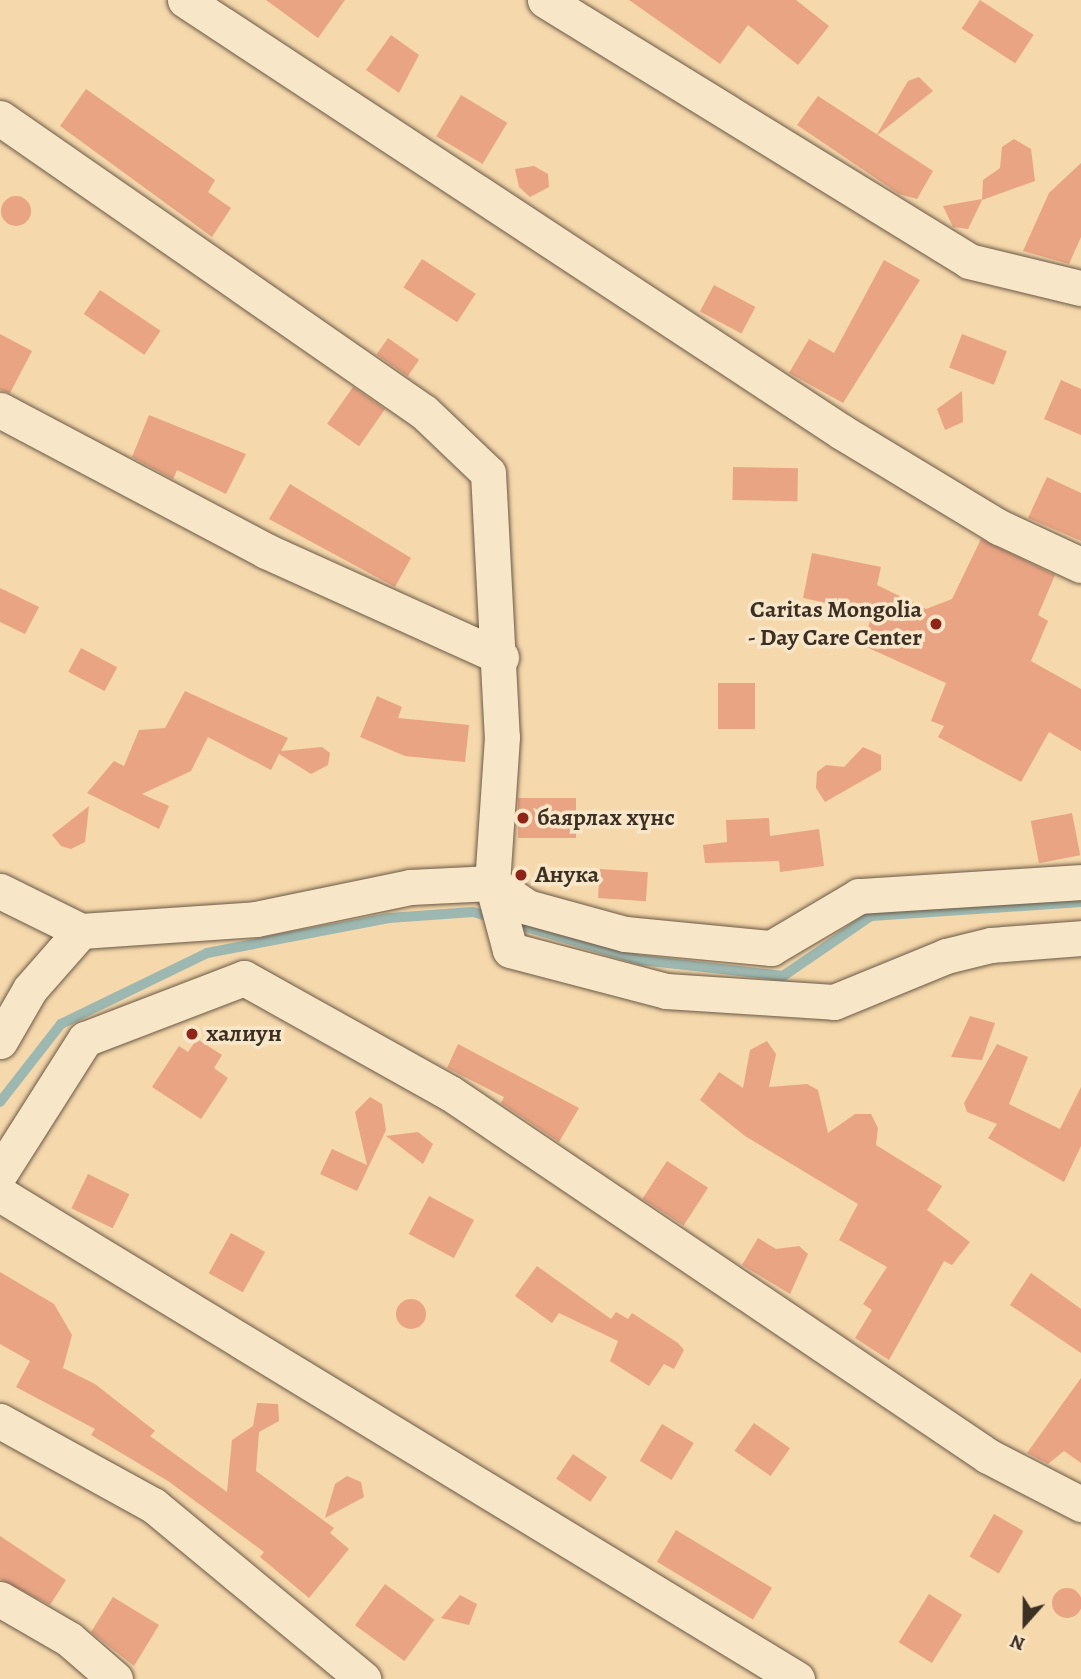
<!DOCTYPE html>
<meta charset="utf-8">
<style>
body{margin:0}
#map{position:relative;width:1081px;height:1679px;overflow:hidden;background:#f5d8ab;font-family:Alegreya,serif}
div>[style]{position:absolute}
.stream>*{height:10px;margin:-5px;padding:0 5px;transform-origin:5px;border-radius:5px;background:#9db8b0}
.building>*{inset:0;background:#e9a483;transform-origin:0 0}
.round{border-radius:50%}
.roads{filter:drop-shadow(0 0 2px #6a5946) drop-shadow(0 0 2px #6a5946)}
.minor>*{height:35px;margin:-17.5px;padding:0 17.5px;transform-origin:17.5px;border-radius:17.5px;background:#f8e6c8}
.dots>*{width:19px;height:19px;translate:-50% -50%;box-sizing:border-box;border:4px solid #f8e6c8;border-radius:50%}
span{translate:-50% -50%;white-space:nowrap;text-align:center;line-height:1.15;-webkit-text-stroke:7px #f8e6c8;paint-order:stroke}
.poi-label{font-size:24px;color:#3c2f24;font-weight:700}
.right{translate:-100% -50%;text-align:right}
.left{translate:0 -50%;text-align:left}
.north{position:absolute;left:990px;top:1588px;width:70px;height:70px;-webkit-text-stroke:5px #f8e6c8;paint-order:stroke;rotate:201deg;font-size:19px;font-weight:700;line-height:28px;text-align:center;color:#3c2f24}
.north::after{content:'';display:block;margin:auto;width:24px;height:32px;background:#3c2f24;clip-path:polygon(50% 0,100% 100%,50% 72%,0 100%)}
</style>
<div id="map">
<div class="stream">
<div style="left:512px;top:923px;width:134px;rotate:16deg"></div>
<div style="left:641px;top:960px;width:143px;rotate:6.4deg"></div>
<div style="left:783px;top:976px;width:107px;rotate:-34.3deg"></div>
<div style="left:871px;top:916px;width:210px;rotate:-3.8deg"></div>
<div style="left:0;top:1102px;width:99px;rotate:-52deg"></div>
<div style="left:61px;top:1024px;width:162px;rotate:-25.9deg"></div>
<div style="left:207px;top:953px;width:185px;rotate:-10.9deg"></div>
<div style="left:389px;top:918px;width:84px;rotate:-4.1deg"></div>
<div style="left:473px;top:912px;width:22px;rotate:16deg"></div>
</div>
<div class="building">
<div style="clip-path:polygon(266px 0,345px 0,318px 38px)"></div>
<div style="clip-path:polygon(629px 0,796px 0,829px 26px,798px 65px,748px 25px,720px 64px)"></div>
<div style="left:980px;top:0;width:64px;height:34px;rotate:33deg"></div>
<div style="clip-path:polygon(391px 35px,419px 55px,399px 93px,366px 70px)"></div>
<div style="clip-path:polygon(919px 77px,933px 91px,876px 136px,908px 81px)"></div>
<div style="clip-path:polygon(86px 89px,215px 180px,208px 192px,231px 208px,212px 237px,60px 126px)"></div>
<div style="left:461px;top:95px;width:54px;height:48px;rotate:31deg"></div>
<div style="clip-path:polygon(818px 96px,933px 171px,917px 199px,899px 194px,797px 125px)"></div>
<div style="clip-path:polygon(1014px 139px,1031px 149px,1035px 181px,982px 200px,968px 229px,953px 227px,943px 206px,982px 199px,983px 180px,1000px 168px,1002px 147px)"></div>
<div style="clip-path:polygon(1081px 163px,1081px 237px,1069px 264px,1023px 251px,1049px 193px)"></div>
<div style="clip-path:polygon(534px 166px,548px 174px,549px 187px,530px 197px,519px 187px,515px 169px)"></div>
<div class="round" style="left:1px;top:196px;width:30px;height:30px"></div>
<div style="left:422px;top:259px;width:64px;height:34px;rotate:33deg"></div>
<div style="clip-path:polygon(884px 260px,920px 280px,843px 403px,789px 373px,809px 339px,834px 353px)"></div>
<div style="left:714px;top:285px;width:47px;height:30px;rotate:28deg"></div>
<div style="left:100px;top:290px;width:73px;height:29px;rotate:34deg"></div>
<div style="clip-path:polygon(0 334px,32px 351px,10px 393px,0 390px)"></div>
<div style="left:962px;top:334px;width:48px;height:36px;rotate:21deg"></div>
<div style="left:388px;top:338px;width:38px;height:20px;rotate:35deg"></div>
<div style="clip-path:polygon(1061px 380px,1081px 389px,1081px 435px,1044px 419px)"></div>
<div style="left:353px;top:387px;width:39px;height:45px;rotate:35deg"></div>
<div style="clip-path:polygon(962px 391px,963px 422px,945px 430px,937px 409px)"></div>
<div style="clip-path:polygon(149px 415px,246px 454px,226px 494px,177px 470px,173px 479px,132px 457px)"></div>
<div style="left:733px;top:467px;width:65px;height:33px;rotate:1deg"></div>
<div style="clip-path:polygon(1047px 477px,1081px 493px,1081px 541px,1028px 518px)"></div>
<div style="clip-path:polygon(290px 484px,411px 558px,395px 587px,269px 519px)"></div>
<div style="clip-path:polygon(981px 539px,1055px 575px,1038px 615px,1048px 621px,1031px 661px,1081px 689px,1081px 751px,1049px 732px,1021px 782px,938px 737px,944px 726px,931px 721px,946px 683px,862px 645px,873px 613px,803px 598px,812px 553px,881px 567px,877px 585px,926px 609px,952px 599px)"></div>
<div style="clip-path:polygon(0 588px,39px 607px,25px 634px,0 622px)"></div>
<div style="left:81px;top:648px;width:41px;height:27px;rotate:28deg"></div>
<div style="left:718px;top:683px;width:37px;height:46px"></div>
<div style="clip-path:polygon(185px 691px,288px 738px,281px 751px,322px 747px,330px 753px,328px 765px,311px 774px,279px 754px,271px 770px,208px 737px,191px 771px,142px 794px,169px 806px,159px 829px,87px 793px,114px 761px,124px 766px,139px 730px,165px 728px)"></div>
<div style="clip-path:polygon(377px 696px,402px 707px,398px 718px,469px 725px,465px 762px,405px 756px,360px 737px)"></div>
<div style="clip-path:polygon(863px 747px,881px 755px,881px 770px,825px 802px,816px 788px,817px 772px,826px 765px,844px 767px)"></div>
<div style="left:518px;top:798px;width:58px;height:40px"></div>
<div style="clip-path:polygon(89px 806px,85px 842px,71px 849px,61px 846px,52px 835px)"></div>
<div style="left:1072px;top:813px;width:43px;height:42px;rotate:79deg"></div>
<div style="clip-path:polygon(769px 818px,770px 836px,819px 829px,824px 866px,780px 872px,779px 861px,705px 863px,703px 845px,727px 842px,726px 820px)"></div>
<div style="left:600px;top:869px;width:48px;height:29px;rotate:4deg"></div>
<div style="clip-path:polygon(970px 1016px,995px 1023px,982px 1060px,951px 1057px)"></div>
<div style="clip-path:polygon(197px 1039px,222px 1055px,214px 1068px,228px 1078px,201px 1119px,152px 1087px,179px 1046px,188px 1052px)"></div>
<div style="clip-path:polygon(767px 1041px,776px 1054px,769px 1087px,807px 1084px,818px 1090px,828px 1133px,855px 1114px,871px 1114px,878px 1128px,876px 1145px,942px 1186px,927px 1210px,970px 1242px,952px 1265px,944px 1261px,889px 1360px,855px 1338px,872px 1310px,863px 1304px,887px 1267px,839px 1240px,858px 1204px,745px 1136px,700px 1100px,719px 1072px,743px 1088px,750px 1050px)"></div>
<div style="clip-path:polygon(458px 1044px,579px 1108px,559px 1142px,501px 1103px,504px 1097px,447px 1068px)"></div>
<div style="clip-path:polygon(997px 1044px,1028px 1057px,1009px 1104px,1060px 1129px,1081px 1087px,1081px 1146px,1064px 1182px,988px 1138px,997px 1124px,967px 1112px,964px 1103px)"></div>
<div style="clip-path:polygon(370px 1097px,382px 1104px,386px 1130px,357px 1191px,320px 1174px,332px 1149px,367px 1165px,355px 1112px)"></div>
<div style="clip-path:polygon(418px 1132px,433px 1144px,423px 1164px,386px 1136px)"></div>
<div style="left:667px;top:1161px;width:49px;height:45px;rotate:33deg"></div>
<div style="left:88px;top:1174px;width:46px;height:38px;rotate:26deg"></div>
<div style="left:429px;top:1196px;width:51px;height:43px;rotate:28deg"></div>
<div style="left:231px;top:1233px;width:39px;height:46px;rotate:29deg"></div>
<div style="clip-path:polygon(758px 1238px,776px 1249px,799px 1246px,808px 1254px,790px 1294px,742px 1265px)"></div>
<div style="clip-path:polygon(537px 1266px,611px 1319px,616px 1312px,628px 1319px,632px 1313px,678px 1343px,684px 1350px,674px 1369px,664px 1364px,649px 1386px,610px 1361px,618px 1341px,559px 1313px,552px 1323px,515px 1296px)"></div>
<div style="clip-path:polygon(0 1272px,54px 1304px,72px 1335px,63px 1368px,95px 1384px,155px 1431px,150px 1436px,227px 1492px,232px 1440px,253px 1426px,257px 1403px,278px 1404px,279px 1421px,259px 1432px,256px 1471px,334px 1528px,330px 1533px,349px 1549px,309px 1598px,260px 1557px,264px 1552px,168px 1481px,91px 1435px,95px 1429px,16px 1387px,30px 1361px,0 1344px)"></div>
<div style="clip-path:polygon(1031px 1273px,1081px 1309px,1081px 1353px,1010px 1305px)"></div>
<div class="round" style="left:396px;top:1299px;width:30px;height:30px"></div>
<div style="clip-path:polygon(1081px 1378px,1081px 1463px,1064px 1451px,1048px 1464px,1027px 1453px)"></div>
<div style="left:754px;top:1423px;width:44px;height:34px;rotate:35deg"></div>
<div style="left:662px;top:1424px;width:37px;height:43px;rotate:31deg"></div>
<div style="left:573px;top:1454px;width:41px;height:30px;rotate:34deg"></div>
<div style="clip-path:polygon(347px 1476px,361px 1482px,364px 1497px,325px 1518px,335px 1484px)"></div>
<div style="left:994px;top:1514px;width:34px;height:49px;rotate:30deg"></div>
<div style="left:676px;top:1530px;width:112px;height:37px;rotate:31deg"></div>
<div style="clip-path:polygon(0 1536px,66px 1580px,50px 1605px,0 1579px)"></div>
<div style="left:385px;top:1584px;width:61px;height:51px;rotate:36deg"></div>
<div class="round" style="left:1052px;top:1588px;width:30px;height:30px"></div>
<div style="left:929px;top:1594px;width:39px;height:57px;rotate:32deg"></div>
<div style="clip-path:polygon(460px 1595px,477px 1604px,469px 1625px,441px 1618px)"></div>
<div style="clip-path:polygon(113px 1597px,159px 1625px,134px 1666px,91px 1632px)"></div>
</div>
<div class="roads">
<div class="minor">
<div style="left:185px;top:0;width:786px;rotate:33.33deg"></div>
<div style="left:842px;top:432px;width:184px;rotate:31.2deg"></div>
<div style="left:999px;top:527px;width:90px;rotate:24.9deg"></div>
<div style="left:545px;top:0;width:498px;rotate:31.6deg"></div>
<div style="left:969px;top:261px;width:115px;rotate:13.6deg"></div>
<div style="left:0;top:118px;width:516px;rotate:34.74deg"></div>
<div style="left:424px;top:412px;width:88px;rotate:43.6deg"></div>
<div style="left:488px;top:473px;width:264px;rotate:87deg"></div>
<div style="left:502px;top:737px;width:146px;rotate:93.9deg"></div>
<div style="left:492px;top:883px;width:42px;rotate:34.4deg"></div>
<div style="left:527px;top:907px;width:102px;rotate:15.4deg"></div>
<div style="left:625px;top:934px;width:147px;rotate:5.5deg"></div>
<div style="left:771px;top:948px;width:102px;rotate:-30.6deg"></div>
<div style="left:859px;top:896px;width:222px;rotate:-3.6deg"></div>
<div style="left:0;top:410px;width:301px;rotate:27.9deg"></div>
<div style="left:266px;top:551px;width:258px;rotate:24.3deg"></div>
<div style="left:0;top:891px;width:90px;rotate:26.3deg"></div>
<div style="left:0;top:1041px;width:60px;rotate:-60deg"></div>
<div style="left:30px;top:989px;width:77px;rotate:-48.7deg"></div>
<div style="left:81px;top:931px;width:175px;rotate:-3.9deg"></div>
<div style="left:256px;top:919px;width:157px;rotate:-11.7deg"></div>
<div style="left:410px;top:887px;width:82px;rotate:-2.8deg"></div>
<div style="left:492px;top:883px;width:69px;rotate:75deg"></div>
<div style="left:510px;top:950px;width:161px;rotate:14.7deg"></div>
<div style="left:666px;top:991px;width:168px;rotate:3.7deg"></div>
<div style="left:834px;top:1002px;width:121px;rotate:-22.3deg"></div>
<div style="left:946px;top:956px;width:46px;rotate:-13.7deg"></div>
<div style="left:991px;top:945px;width:90px;rotate:-4.4deg"></div>
<div style="left:0;top:1173px;width:159px;rotate:-57.6deg"></div>
<div style="left:85px;top:1039px;width:170px;rotate:-21deg"></div>
<div style="left:244px;top:978px;width:236px;rotate:29.2deg"></div>
<div style="left:450px;top:1093px;width:649px;rotate:34.01deg"></div>
<div style="left:988px;top:1456px;width:105px;rotate:27.3deg"></div>
<div style="left:0;top:1194px;width:933px;rotate:31.32deg"></div>
<div style="left:0;top:1421px;width:175px;rotate:28.8deg"></div>
<div style="left:153px;top:1505px;width:273px;rotate:39.6deg"></div>
<div style="left:0;top:1599px;width:80px;rotate:30.1deg"></div>
<div style="left:69px;top:1639px;width:61px;rotate:41deg"></div>
</div>
</div>
<div class="dots">
<div style="left:936px;top:624px;background:#8f2418"></div>
<div style="left:523px;top:818px;background:#8f2418"></div>
<div style="left:521px;top:875px;background:#8f2418"></div>
<div style="left:192px;top:1034px;background:#8f2418"></div>
</div>
<div class="poi-label">
<span class="right" style="left:922px;top:624px">Caritas Mongolia<br>- Day Care Center</span>
<span class="left" style="left:537px;top:818px">баярлах хүнс</span>
<span class="left" style="left:535px;top:875px">Анука</span>
<span class="left" style="left:206px;top:1034px">халиун</span>
</div>
<div class="north">N</div>
</div>
